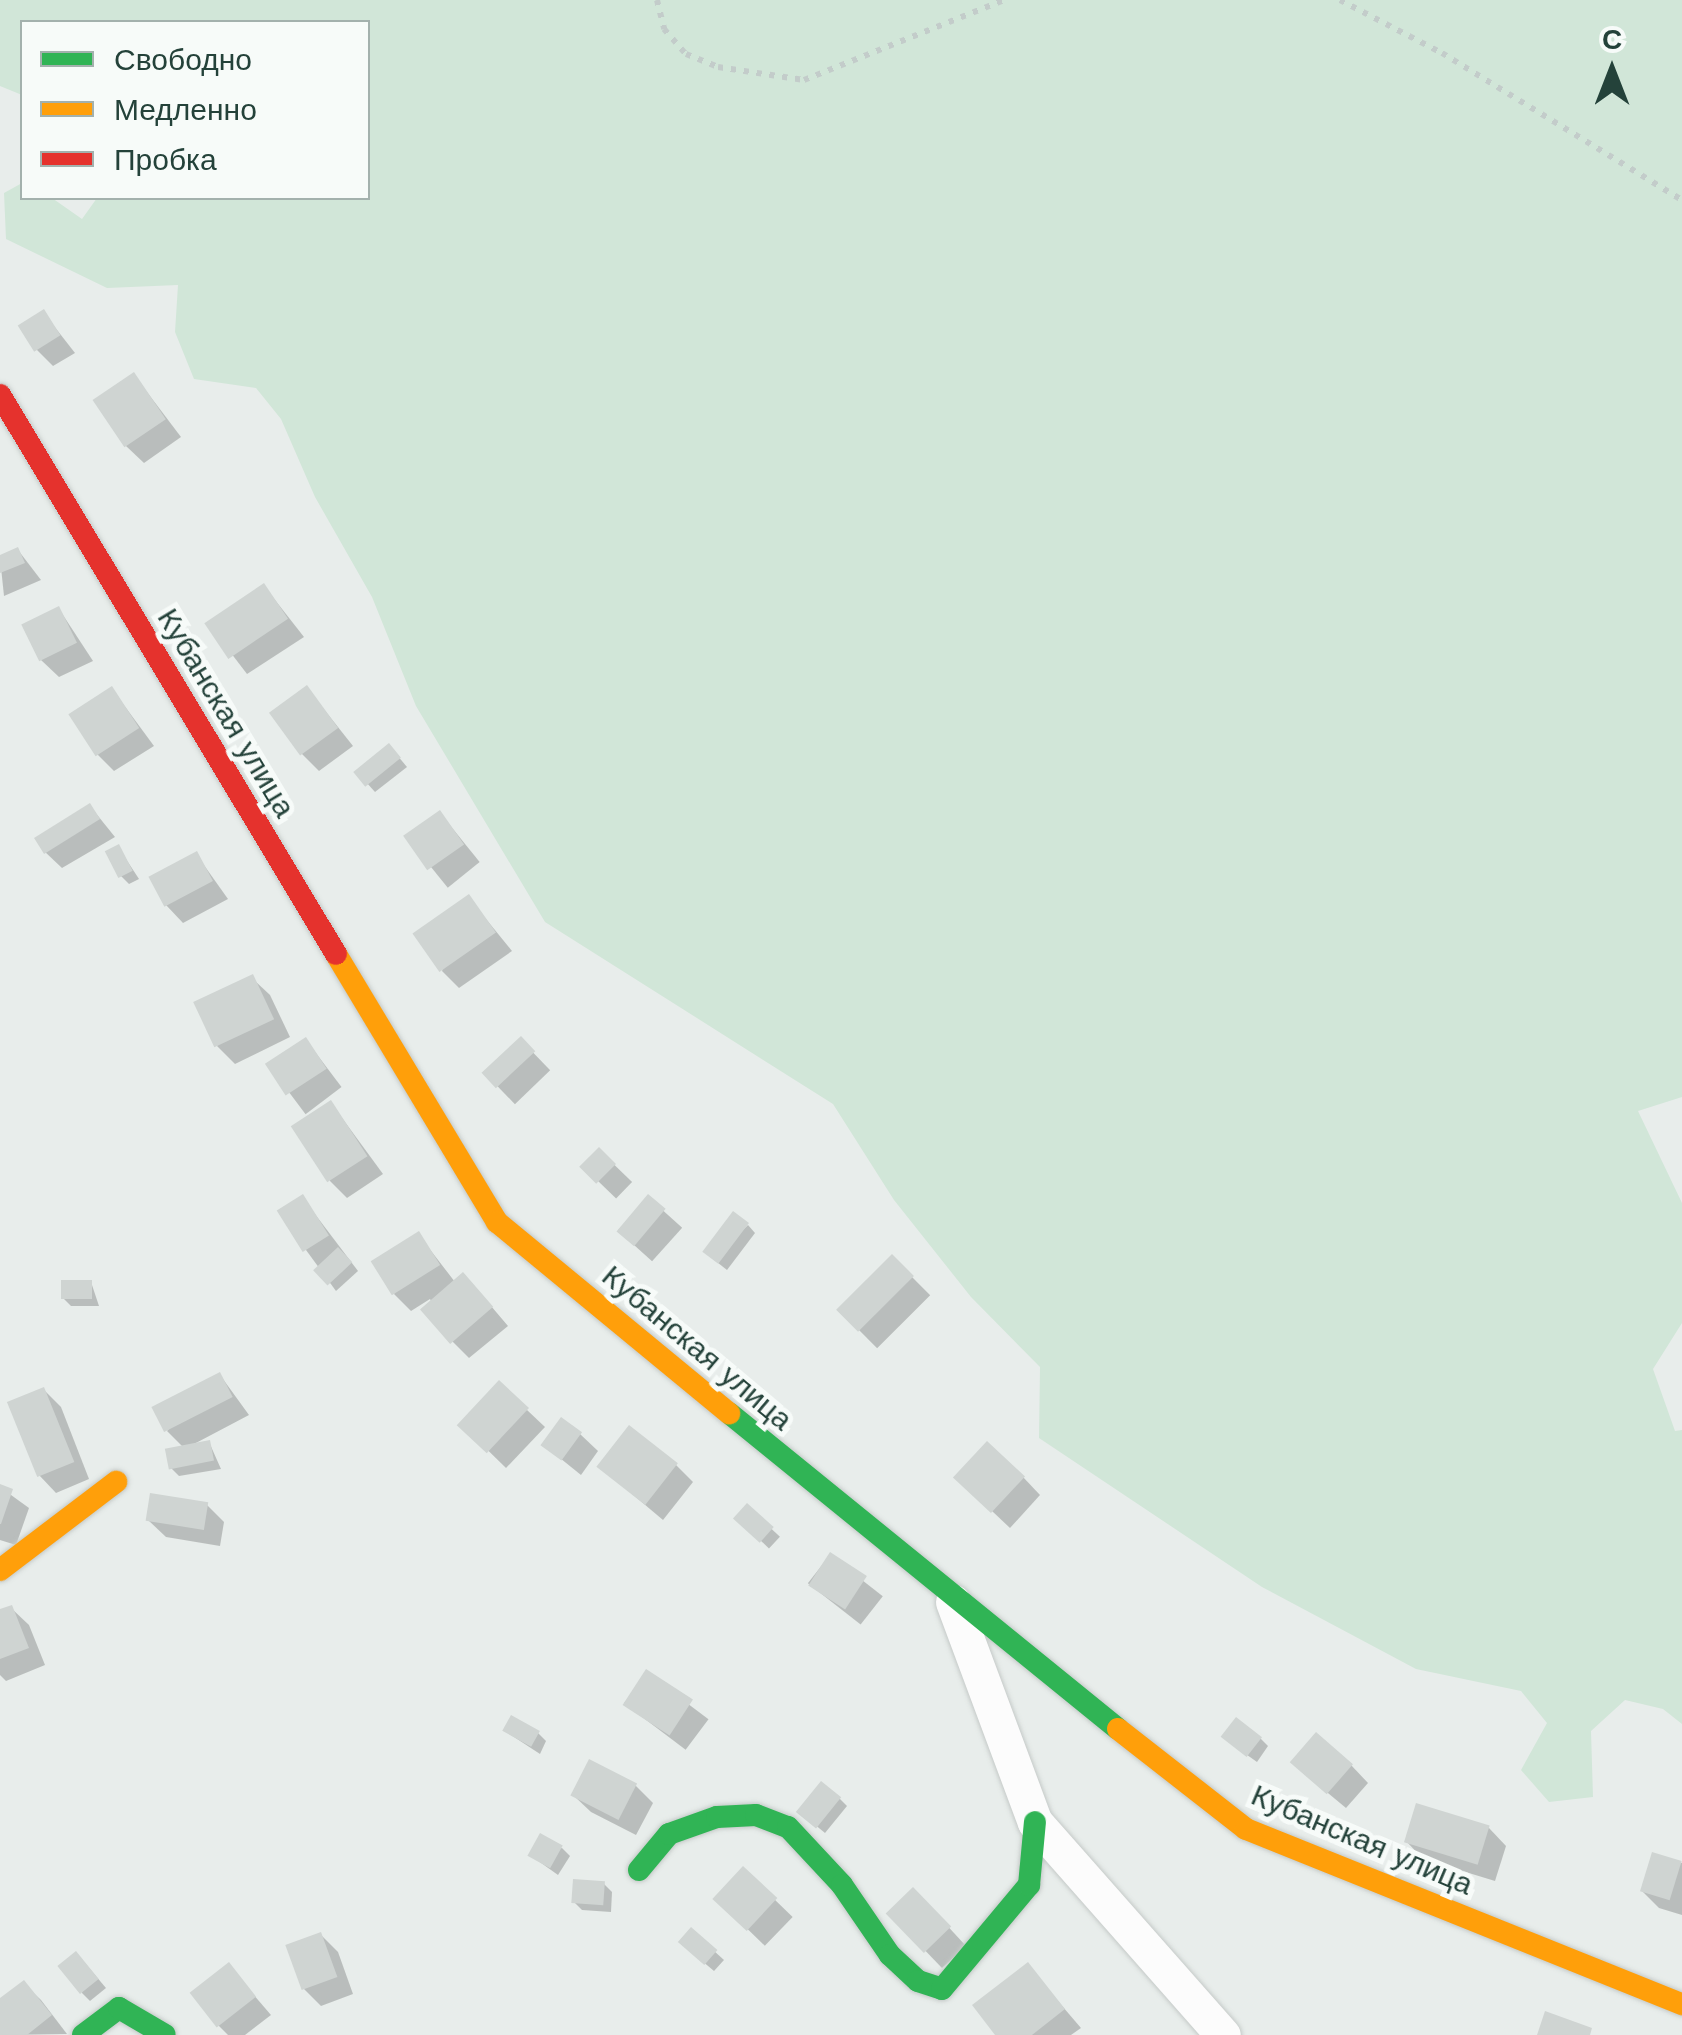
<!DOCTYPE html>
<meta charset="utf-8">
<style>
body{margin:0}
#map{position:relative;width:1682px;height:2035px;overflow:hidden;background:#e8edeb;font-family:"Work Sans",sans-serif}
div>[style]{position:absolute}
.green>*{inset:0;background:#d1e6d8}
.shadow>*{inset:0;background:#0003;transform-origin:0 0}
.building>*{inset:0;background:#cfd4d2;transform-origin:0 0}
.path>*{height:6px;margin-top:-3px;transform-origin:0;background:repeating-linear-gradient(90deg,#c3ccca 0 5px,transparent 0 13px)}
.roads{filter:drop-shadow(0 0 2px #c5cac8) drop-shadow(0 0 2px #c5cac8)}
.street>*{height:35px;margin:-17.5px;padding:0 17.5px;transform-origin:17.5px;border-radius:17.5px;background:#fcfcfc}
.fast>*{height:22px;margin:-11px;padding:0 11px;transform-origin:11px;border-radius:11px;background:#30b455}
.slow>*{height:22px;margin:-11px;padding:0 11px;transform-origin:11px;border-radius:11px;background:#ff9f0a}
.jam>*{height:22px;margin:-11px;padding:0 11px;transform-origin:11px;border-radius:11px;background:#e5322d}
span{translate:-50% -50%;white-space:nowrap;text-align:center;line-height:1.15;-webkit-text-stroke:10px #f7fbf9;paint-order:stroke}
.street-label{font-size:30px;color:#24423a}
.legend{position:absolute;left:20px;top:20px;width:350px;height:180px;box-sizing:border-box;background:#f7fbf9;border:2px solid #a3b1ad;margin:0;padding:12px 18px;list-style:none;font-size:30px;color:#24423a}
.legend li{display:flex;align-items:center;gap:20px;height:50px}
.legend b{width:50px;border:2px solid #a3b1ad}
.north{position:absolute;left:1562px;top:20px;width:100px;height:100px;-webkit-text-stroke:8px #f7fbf9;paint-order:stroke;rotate:0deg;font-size:28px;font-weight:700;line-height:40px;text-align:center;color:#24423a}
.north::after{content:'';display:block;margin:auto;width:35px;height:45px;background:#24423a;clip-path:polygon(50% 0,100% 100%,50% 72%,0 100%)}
</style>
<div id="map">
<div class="green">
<div style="clip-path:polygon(0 0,1682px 0,1682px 1097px,1638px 1111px,1682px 1203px,1682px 1323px,1653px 1369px,1675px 1431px,1682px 1430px,1682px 1724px,1663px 1709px,1625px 1700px,1591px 1731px,1593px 1797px,1549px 1802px,1521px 1770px,1547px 1723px,1521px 1691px,1416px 1669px,1262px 1587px,1039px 1438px,1040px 1367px,971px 1297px,894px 1200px,833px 1104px,545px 922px,416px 706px,372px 597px,315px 497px,281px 419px,256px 388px,194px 379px,175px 332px,178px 285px,107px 288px,6px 239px,4px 193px,22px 183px,22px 198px,52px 198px,82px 219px,97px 198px,368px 198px,368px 22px,22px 22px,22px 95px,0 86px)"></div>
</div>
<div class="shadow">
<div style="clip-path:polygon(43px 312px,75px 353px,53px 366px,36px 349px)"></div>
<div style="clip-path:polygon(134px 375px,181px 437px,144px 463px,126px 446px)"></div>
<div style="clip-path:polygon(18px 550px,41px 580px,4px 596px,0 558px)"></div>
<div style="clip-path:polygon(264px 586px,304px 637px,247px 674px,208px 623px)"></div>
<div style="clip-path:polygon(59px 609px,93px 661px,59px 677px,41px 660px)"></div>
<div style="clip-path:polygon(307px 688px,353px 746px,319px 771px,301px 753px)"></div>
<div style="clip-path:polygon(112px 689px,154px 746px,114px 771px,96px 753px)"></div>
<div style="clip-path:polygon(397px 755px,407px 767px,375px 792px,357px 772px)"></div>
<div style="clip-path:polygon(90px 806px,115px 837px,62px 868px,44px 851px)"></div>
<div style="left:440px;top:813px;width:63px;height:41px;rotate:51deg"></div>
<div style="clip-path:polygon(118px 847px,139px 879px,129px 884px,121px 876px)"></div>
<div style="clip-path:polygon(196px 854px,228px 899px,183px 923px,166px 905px)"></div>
<div style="clip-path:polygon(468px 897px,512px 951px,459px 988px,442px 971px)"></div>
<div style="clip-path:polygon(252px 978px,270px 995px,290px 1037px,235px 1064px,217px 1046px)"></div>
<div style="left:306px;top:1040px;width:59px;height:45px;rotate:53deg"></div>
<div style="left:521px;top:1040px;width:42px;height:49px;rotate:46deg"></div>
<div style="clip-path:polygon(331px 1103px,383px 1174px,347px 1198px,330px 1181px)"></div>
<div style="left:599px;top:1150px;width:46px;height:23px;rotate:44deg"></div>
<div style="clip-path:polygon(302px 1197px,358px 1271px,336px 1291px,306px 1250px)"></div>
<div style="left:648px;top:1197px;width:46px;height:45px;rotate:42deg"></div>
<div style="clip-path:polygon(748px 1225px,755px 1233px,727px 1270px,713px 1259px)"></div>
<div style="clip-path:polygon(418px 1234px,455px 1282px,480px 1293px,508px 1326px,469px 1358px,452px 1341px,430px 1299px,411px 1311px,394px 1294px)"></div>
<div style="left:892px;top:1257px;width:54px;height:75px;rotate:45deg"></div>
<div style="clip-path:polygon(91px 1282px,99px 1306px,71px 1306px,63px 1298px)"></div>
<div style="clip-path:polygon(220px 1375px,249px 1415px,194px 1444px,209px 1442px,221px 1469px,179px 1476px,171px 1468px,183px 1447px,167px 1431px)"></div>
<div style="clip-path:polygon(44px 1390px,61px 1407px,89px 1479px,56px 1493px,39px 1475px)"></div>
<div style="clip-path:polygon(527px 1410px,545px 1427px,506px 1468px,461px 1424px)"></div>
<div style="clip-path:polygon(580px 1434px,598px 1451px,581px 1475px,545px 1446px)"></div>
<div style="clip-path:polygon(676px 1465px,693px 1482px,663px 1520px,599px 1466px)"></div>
<div style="clip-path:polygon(1023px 1477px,1040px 1495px,1010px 1528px,974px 1494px)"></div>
<div style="clip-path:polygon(0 1487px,29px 1508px,16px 1545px,0 1540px)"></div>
<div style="clip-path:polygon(206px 1504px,224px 1522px,220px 1546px,166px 1537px,148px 1520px)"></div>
<div style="left:747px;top:1506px;width:45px;height:16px;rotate:43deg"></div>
<div style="left:830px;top:1555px;width:67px;height:36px;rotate:38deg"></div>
<div style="clip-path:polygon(11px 1608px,29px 1625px,45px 1665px,6px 1681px,0 1675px,0 1612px)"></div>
<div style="left:647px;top:1673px;width:77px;height:38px;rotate:37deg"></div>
<div style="clip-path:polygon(505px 1731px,538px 1733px,546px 1741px,540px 1754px)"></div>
<div style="clip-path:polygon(1260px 1738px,1268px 1746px,1257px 1762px,1233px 1745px)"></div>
<div style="clip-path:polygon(1351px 1765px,1368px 1783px,1346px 1808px,1311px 1779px)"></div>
<div style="clip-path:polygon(635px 1785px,653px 1803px,636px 1835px,591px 1812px,573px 1795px)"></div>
<div style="clip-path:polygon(839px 1798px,847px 1806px,825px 1833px,808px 1819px)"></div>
<div style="clip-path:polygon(1489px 1828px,1506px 1846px,1495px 1881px,1423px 1859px,1406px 1841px)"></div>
<div style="clip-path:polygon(562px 1848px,570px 1856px,558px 1875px,530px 1855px)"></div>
<div style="clip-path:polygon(1654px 1855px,1682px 1863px,1682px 1915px,1659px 1908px,1642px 1891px)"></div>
<div style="left:743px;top:1869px;width:69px;height:40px;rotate:44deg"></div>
<div style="clip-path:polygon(604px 1884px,612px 1892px,611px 1912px,582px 1910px,574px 1902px)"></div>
<div style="clip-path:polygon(930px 1907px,966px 1946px,942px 1968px,889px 1913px)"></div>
<div style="clip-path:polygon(691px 1930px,724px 1960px,714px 1971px,689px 1950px)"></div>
<div style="clip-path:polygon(320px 1934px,338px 1952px,353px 1994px,321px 2006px,303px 1988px)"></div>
<div style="clip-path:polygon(84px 1962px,106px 1988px,90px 2001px,82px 1993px)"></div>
<div style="clip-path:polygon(1027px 1965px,1081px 2028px,1071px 2035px,999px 2035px)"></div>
<div style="clip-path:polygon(229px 1966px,271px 2015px,245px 2035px,228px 2035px,218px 2025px)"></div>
<div style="clip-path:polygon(23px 1983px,41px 2000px,67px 2034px,0 2035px,0 2002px)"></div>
</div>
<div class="building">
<div style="left:44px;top:309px;width:31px;height:31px;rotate:58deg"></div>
<div style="left:134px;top:372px;width:57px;height:50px;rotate:56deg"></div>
<div style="clip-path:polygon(18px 547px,25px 563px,0 573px,0 555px)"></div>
<div style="left:264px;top:583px;width:43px;height:72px;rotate:56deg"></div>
<div style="left:59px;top:606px;width:41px;height:42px;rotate:64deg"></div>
<div style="left:307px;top:685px;width:53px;height:47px;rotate:54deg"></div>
<div style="left:112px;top:686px;width:50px;height:52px;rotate:57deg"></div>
<div style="left:389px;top:743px;width:19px;height:46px;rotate:51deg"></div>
<div style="left:90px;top:803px;width:19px;height:66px;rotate:58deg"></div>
<div style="left:440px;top:810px;width:42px;height:45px;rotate:55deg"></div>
<div style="left:119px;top:844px;width:30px;height:16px;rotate:63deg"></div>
<div style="left:197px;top:851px;width:34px;height:55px;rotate:62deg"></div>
<div style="left:469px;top:894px;width:47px;height:69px;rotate:55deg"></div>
<div style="left:253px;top:974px;width:50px;height:66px;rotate:65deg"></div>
<div style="left:521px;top:1036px;width:21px;height:54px;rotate:47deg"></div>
<div style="left:306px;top:1037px;width:38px;height:49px;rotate:57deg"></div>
<div style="left:331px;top:1100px;width:67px;height:48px;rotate:57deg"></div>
<div style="left:599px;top:1147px;width:24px;height:28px;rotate:45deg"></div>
<div style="left:303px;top:1194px;width:49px;height:31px;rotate:58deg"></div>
<div style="left:648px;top:1194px;width:23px;height:49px;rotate:40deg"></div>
<div style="left:733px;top:1211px;width:20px;height:51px;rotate:37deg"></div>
<div style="left:419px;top:1231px;width:40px;height:57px;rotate:58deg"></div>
<div style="left:338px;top:1247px;width:21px;height:34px;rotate:47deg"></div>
<div style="left:892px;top:1254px;width:31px;height:79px;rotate:45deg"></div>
<div style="left:463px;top:1272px;width:46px;height:57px;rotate:49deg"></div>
<div style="left:61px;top:1280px;width:31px;height:19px"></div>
<div style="left:220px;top:1372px;width:28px;height:77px;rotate:63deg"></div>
<div style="left:499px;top:1380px;width:41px;height:62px;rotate:43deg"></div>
<div style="left:44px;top:1387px;width:81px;height:40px;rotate:68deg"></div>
<div style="left:561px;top:1417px;width:26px;height:35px;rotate:36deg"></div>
<div style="left:629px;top:1425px;width:62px;height:53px;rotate:38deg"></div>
<div style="left:210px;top:1440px;width:21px;height:46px;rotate:79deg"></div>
<div style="left:987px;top:1441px;width:52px;height:50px;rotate:43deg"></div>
<div style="clip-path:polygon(0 1484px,13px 1489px,1px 1524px,0 1524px)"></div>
<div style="left:150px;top:1493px;width:59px;height:28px;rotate:9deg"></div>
<div style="left:747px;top:1503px;width:36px;height:21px;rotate:42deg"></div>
<div style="left:830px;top:1552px;width:44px;height:40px;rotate:33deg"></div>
<div style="clip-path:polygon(12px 1605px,29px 1648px,0 1659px,0 1609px)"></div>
<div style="left:646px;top:1669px;width:56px;height:43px;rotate:33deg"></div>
<div style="left:511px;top:1715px;width:33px;height:18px;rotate:29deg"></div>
<div style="left:1236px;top:1717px;width:33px;height:25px;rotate:38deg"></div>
<div style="left:1316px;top:1732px;width:49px;height:40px;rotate:41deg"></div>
<div style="left:589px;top:1759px;width:54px;height:41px;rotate:27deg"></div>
<div style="left:821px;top:1781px;width:26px;height:40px;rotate:39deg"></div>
<div style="left:1416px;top:1803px;width:77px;height:41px;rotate:17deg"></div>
<div style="left:540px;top:1833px;width:26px;height:26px;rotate:29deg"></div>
<div style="left:1652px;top:1852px;width:31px;height:41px;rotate:17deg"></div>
<div style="left:743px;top:1866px;width:47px;height:45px;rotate:43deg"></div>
<div style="left:573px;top:1879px;width:32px;height:24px;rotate:4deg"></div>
<div style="left:913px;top:1887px;width:55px;height:38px;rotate:46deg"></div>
<div style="left:691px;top:1927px;width:35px;height:20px;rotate:41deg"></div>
<div style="left:321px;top:1932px;width:48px;height:38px;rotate:70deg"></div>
<div style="left:76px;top:1951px;width:36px;height:24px;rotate:51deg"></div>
<div style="left:229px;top:1962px;width:44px;height:50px;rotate:52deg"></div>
<div style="clip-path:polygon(1028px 1962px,1065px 2009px,1032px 2035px,995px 2035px,972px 2005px)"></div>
<div style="clip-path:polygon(24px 1980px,52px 2015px,27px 2035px,0 2035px,0 1998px)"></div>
<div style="clip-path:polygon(1545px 2011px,1592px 2028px,1590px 2035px,1537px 2035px)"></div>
</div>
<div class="path">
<div style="left:657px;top:0;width:30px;rotate:76deg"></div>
<div style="left:664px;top:29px;width:33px;rotate:49deg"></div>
<div style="left:686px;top:54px;width:35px;rotate:22deg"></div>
<div style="left:718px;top:67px;width:87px;rotate:8.6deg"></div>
<div style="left:804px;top:80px;width:215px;rotate:-21.8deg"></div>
<div style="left:1340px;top:0;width:115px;rotate:27.5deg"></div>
<div style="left:1442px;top:53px;width:281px;rotate:31.5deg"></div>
</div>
<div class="roads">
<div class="street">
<div style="left:953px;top:1602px;width:235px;rotate:69.6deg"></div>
<div style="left:1035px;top:1822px;width:284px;rotate:48.6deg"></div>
</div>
<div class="fast">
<div style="left:729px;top:1413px;width:501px;rotate:39.09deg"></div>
<div style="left:639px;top:1870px;width:47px;rotate:-50.2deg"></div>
<div style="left:669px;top:1834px;width:51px;rotate:-19.5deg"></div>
<div style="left:717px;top:1817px;width:39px;rotate:-3deg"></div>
<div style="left:756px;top:1815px;width:34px;rotate:21deg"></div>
<div style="left:788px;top:1827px;width:79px;rotate:47deg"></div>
<div style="left:842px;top:1885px;width:85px;rotate:55.6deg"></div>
<div style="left:890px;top:1955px;width:38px;rotate:43deg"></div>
<div style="left:918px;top:1981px;width:25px;rotate:18deg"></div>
<div style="left:942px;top:1989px;width:136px;rotate:-50.1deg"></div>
<div style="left:1029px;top:1885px;width:63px;rotate:-84.6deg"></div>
<div style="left:83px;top:2035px;width:45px;rotate:-36.9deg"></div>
<div style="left:119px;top:2008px;width:53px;rotate:30.4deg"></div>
</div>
<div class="slow">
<div style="left:336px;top:954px;width:313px;rotate:59deg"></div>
<div style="left:497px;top:1222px;width:301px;rotate:39.5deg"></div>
<div style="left:0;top:1570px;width:146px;rotate:-37.2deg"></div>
<div style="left:1118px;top:1729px;width:162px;rotate:38deg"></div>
<div style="left:1246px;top:1829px;width:470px;rotate:21.9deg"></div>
</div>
<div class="jam">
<div style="left:0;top:395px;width:652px;rotate:58.99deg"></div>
</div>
</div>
<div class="street-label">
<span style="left:226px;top:713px;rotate:59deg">Кубанская улица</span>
<span style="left:697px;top:1348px;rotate:40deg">Кубанская улица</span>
<span style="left:1362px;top:1840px;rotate:23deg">Кубанская улица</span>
</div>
<ul class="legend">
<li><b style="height:12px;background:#30b455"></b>Свободно</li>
<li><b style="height:12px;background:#ff9f0a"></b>Медленно</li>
<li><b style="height:12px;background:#e5322d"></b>Пробка</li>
</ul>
<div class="north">С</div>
</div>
